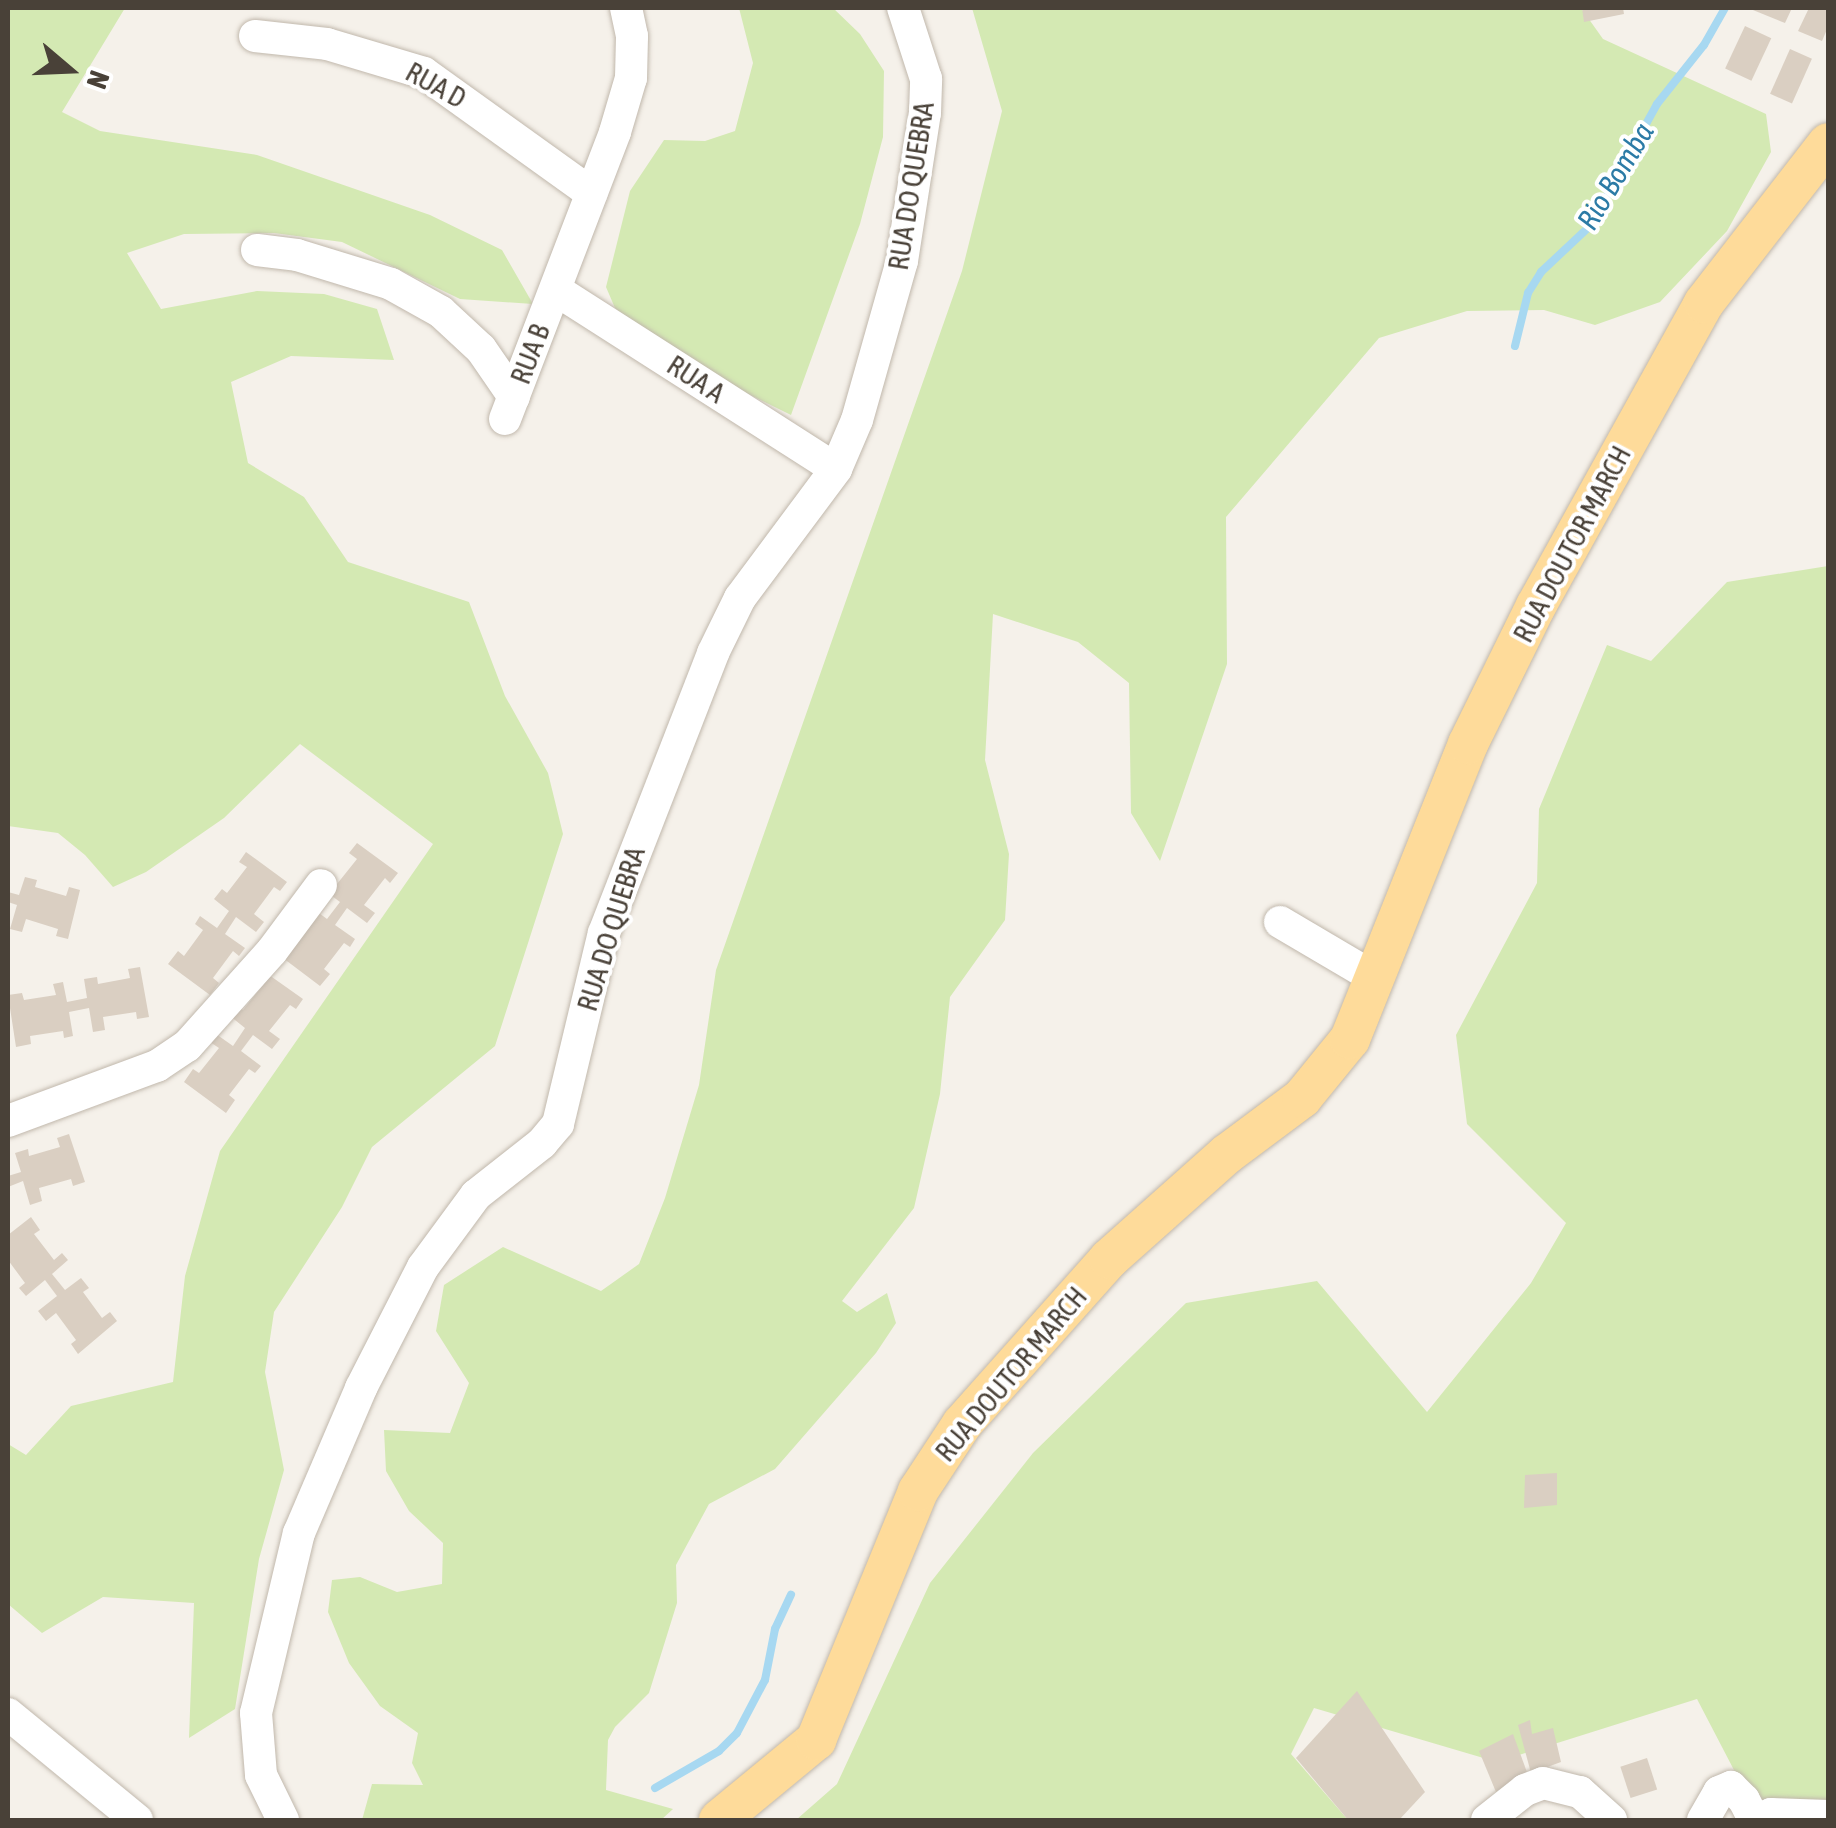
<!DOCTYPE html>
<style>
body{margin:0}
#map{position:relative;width:1836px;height:1828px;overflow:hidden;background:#f5f1ea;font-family:"Asap Condensed",sans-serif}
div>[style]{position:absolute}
.green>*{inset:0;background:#d4e9b3}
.stream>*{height:8px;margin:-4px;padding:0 4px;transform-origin:4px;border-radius:4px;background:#a7d8f1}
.building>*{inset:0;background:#dacfc2;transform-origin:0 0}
.roads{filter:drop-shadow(0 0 2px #c1b8ac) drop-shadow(0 0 2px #c1b8ac)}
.minor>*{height:32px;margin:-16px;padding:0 16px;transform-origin:16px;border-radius:16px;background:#fff}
.major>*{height:40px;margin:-20px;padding:0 20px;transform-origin:20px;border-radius:20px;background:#fedb9a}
span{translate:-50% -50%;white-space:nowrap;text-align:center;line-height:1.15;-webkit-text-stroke:8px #fff;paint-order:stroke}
.street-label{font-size:28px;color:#494138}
.water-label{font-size:30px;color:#2c7ba6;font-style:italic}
.frame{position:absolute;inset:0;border:10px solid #494138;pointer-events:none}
.north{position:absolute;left:20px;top:20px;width:100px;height:100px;-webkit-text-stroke:8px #fff;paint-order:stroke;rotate:109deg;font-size:28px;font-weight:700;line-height:40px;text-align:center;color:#494138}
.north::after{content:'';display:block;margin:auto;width:35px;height:45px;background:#494138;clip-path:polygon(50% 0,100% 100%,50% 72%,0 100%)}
</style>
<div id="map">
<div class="green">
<div style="clip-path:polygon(8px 8px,125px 8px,62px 112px,100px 131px,257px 155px,430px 215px,502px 250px,533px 304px,460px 299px,342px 242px,274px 233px,184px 234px,127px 253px,161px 309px,257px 291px,324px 294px,377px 309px,394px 360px,291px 356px,231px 382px,248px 463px,304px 497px,348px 562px,469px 602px,505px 696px,548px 773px,563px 834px,495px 1046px,372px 1147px,342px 1207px,274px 1312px,265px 1372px,284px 1470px,259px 1559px,235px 1709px,189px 1738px,194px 1603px,103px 1597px,42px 1633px,8px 1604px,8px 1444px,26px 1455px,71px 1406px,173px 1382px,185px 1276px,220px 1151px,433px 844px,300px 744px,224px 818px,146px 872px,113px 887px,85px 855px,58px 833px,8px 826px)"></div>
<div style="clip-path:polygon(739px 8px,833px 8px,860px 34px,884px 71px,883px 137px,860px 224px,791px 415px,657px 349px,615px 308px,606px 287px,630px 191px,664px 140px,705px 141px,735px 131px,753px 63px)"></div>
<div style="clip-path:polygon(972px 8px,1581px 8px,1603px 39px,1766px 114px,1771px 152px,1727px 231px,1660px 302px,1595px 325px,1544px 310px,1467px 311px,1379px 338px,1226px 517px,1227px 664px,1160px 861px,1131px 813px,1129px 683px,1078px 642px,993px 614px,985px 760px,1009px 854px,1005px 920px,950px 997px,940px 1094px,914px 1208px,842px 1301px,857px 1312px,887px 1293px,896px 1323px,876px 1353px,775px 1469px,709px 1504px,676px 1565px,677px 1603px,649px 1693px,615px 1727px,608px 1740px,606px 1790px,673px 1809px,661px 1820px,362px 1820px,372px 1784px,423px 1785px,412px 1763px,418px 1733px,380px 1706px,349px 1663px,328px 1612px,332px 1580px,360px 1577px,397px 1592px,442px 1584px,443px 1543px,409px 1511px,386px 1471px,384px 1430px,450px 1433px,469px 1383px,436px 1331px,444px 1285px,503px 1247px,601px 1291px,639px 1264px,665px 1198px,699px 1085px,716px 970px,962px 271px,1002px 111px)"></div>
<div style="clip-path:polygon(1828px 566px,1828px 1820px,1760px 1820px,1697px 1699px,1497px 1762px,1314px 1708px,1291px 1754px,1348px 1820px,796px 1820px,837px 1784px,930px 1583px,1033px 1453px,1186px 1303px,1317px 1281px,1427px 1412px,1531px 1283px,1566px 1223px,1467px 1124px,1456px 1035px,1537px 883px,1539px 809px,1607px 645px,1651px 661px,1727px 582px)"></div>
</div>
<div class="stream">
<div style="left:1515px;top:346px;width:55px;rotate:-76.2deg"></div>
<div style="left:1528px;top:293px;width:25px;rotate:-58deg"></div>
<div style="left:1541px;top:272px;width:67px;rotate:-43.2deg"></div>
<div style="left:1590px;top:226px;width:139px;rotate:-61.2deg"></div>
<div style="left:1657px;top:104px;width:75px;rotate:-51.5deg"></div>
<div style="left:1704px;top:45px;width:43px;rotate:-60.4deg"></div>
<div style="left:655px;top:1788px;width:74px;rotate:-30deg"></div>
<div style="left:719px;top:1751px;width:25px;rotate:-45deg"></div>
<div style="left:737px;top:1733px;width:60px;rotate:-62.2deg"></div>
<div style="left:765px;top:1680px;width:52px;rotate:-78.9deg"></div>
<div style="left:775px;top:1629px;width:38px;rotate:-65deg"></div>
</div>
<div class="building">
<div style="clip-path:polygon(1582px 8px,1623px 8px,1624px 14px,1584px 22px)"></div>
<div style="clip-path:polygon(1748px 8px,1792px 8px,1785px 23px)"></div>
<div style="clip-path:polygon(1809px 8px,1828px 8px,1828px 27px,1822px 41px,1798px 31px)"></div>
<div style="left:1745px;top:26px;width:29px;height:47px;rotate:25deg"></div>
<div style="left:1790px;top:49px;width:24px;height:49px;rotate:24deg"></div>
<div style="clip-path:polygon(357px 843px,398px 873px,390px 883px,385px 878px,364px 905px,375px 913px,367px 923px,347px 908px,335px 925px,355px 939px,350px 947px,344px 943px,324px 969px,330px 974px,320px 986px,279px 955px,311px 907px,327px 919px,340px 902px,324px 890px,332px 880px,337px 884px,357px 859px,349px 853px)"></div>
<div style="clip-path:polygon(246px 852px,287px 882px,280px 891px,274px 887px,254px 914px,264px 922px,256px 932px,236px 917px,225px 934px,245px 948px,239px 956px,233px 951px,213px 978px,219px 983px,210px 995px,168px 964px,178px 951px,184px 956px,203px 930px,195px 924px,200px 916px,217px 928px,229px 911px,214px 899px,222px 889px,227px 893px,247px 867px,239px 862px)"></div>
<div style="clip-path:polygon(25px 877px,37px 880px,35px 887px,66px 896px,69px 887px,80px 890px,68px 939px,56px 936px,58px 929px,26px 919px,22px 932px,10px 929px,17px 905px,8px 902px,8px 892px,19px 895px)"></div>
<div style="clip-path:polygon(140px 967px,149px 1017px,137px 1019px,136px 1012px,103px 1017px,105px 1030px,93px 1032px,89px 1008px,69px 1012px,73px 1036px,64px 1038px,63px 1031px,30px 1036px,31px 1044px,16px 1047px,8px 995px,22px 993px,24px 1000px,56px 995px,53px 984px,63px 982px,67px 1002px,87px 998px,84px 979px,97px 977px,98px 984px,130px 978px,128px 969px)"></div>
<div style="clip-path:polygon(262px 970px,303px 999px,296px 1009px,290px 1005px,269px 1031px,280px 1039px,272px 1049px,253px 1035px,241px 1051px,261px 1066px,255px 1073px,249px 1069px,229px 1095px,235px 1100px,226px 1113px,184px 1082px,193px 1069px,199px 1073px,219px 1048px,210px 1042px,216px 1034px,233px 1046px,245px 1028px,230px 1016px,237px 1007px,243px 1010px,263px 985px)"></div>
<div style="clip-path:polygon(69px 1134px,85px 1182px,73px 1186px,71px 1179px,39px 1188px,42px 1201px,30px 1205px,23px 1181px,8px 1187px,8px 1176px,21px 1172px,15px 1153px,28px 1149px,29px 1156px,60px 1147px,57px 1138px)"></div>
<div style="clip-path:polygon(31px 1217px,40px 1230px,34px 1234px,54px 1260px,62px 1253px,68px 1260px,52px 1274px,65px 1290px,81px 1278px,89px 1288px,83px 1292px,102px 1318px,110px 1312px,117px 1321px,78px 1354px,71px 1344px,76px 1340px,56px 1313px,46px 1321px,38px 1311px,57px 1296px,45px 1280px,26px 1296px,19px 1288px,25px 1283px,8px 1260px,8px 1235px)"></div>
<div style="clip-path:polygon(1557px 1473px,1557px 1505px,1524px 1508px,1525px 1475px)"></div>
<div style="clip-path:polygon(1357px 1691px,1425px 1792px,1399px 1820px,1348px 1820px,1296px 1758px)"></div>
<div style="clip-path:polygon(1530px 1720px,1532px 1734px,1553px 1728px,1561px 1762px,1531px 1773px,1518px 1725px)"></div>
<div style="clip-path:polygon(1513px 1734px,1528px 1775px,1496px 1792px,1479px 1751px)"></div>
<div style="left:1647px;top:1758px;width:33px;height:28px;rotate:72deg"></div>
</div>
<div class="roads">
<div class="minor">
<div style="left:255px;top:36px;width:72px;rotate:6.3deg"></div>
<div style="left:327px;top:44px;width:101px;rotate:16.6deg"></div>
<div style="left:424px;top:73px;width:206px;rotate:35.7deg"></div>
<div style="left:257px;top:250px;width:40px;rotate:7.1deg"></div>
<div style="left:297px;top:255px;width:98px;rotate:17.1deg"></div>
<div style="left:391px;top:284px;width:57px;rotate:29.2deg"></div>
<div style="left:441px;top:312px;width:54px;rotate:42.8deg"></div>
<div style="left:481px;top:349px;width:58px;rotate:55.5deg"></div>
<div style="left:556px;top:290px;width:332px;rotate:32.6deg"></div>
<div style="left:505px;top:419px;width:307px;rotate:-69deg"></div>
<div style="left:615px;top:132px;width:56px;rotate:-73.5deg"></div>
<div style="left:631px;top:78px;width:42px;rotate:-88.6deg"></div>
<div style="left:632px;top:36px;width:29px;rotate:-102deg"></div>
<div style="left:1280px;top:922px;width:110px;rotate:30.5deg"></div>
<div style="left:8px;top:1121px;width:159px;rotate:-20.3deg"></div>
<div style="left:157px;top:1066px;width:36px;rotate:-34deg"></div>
<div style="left:187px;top:1046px;width:127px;rotate:-48.2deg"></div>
<div style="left:272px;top:951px;width:82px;rotate:-53.4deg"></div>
<div style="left:8px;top:1714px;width:167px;rotate:39.4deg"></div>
<div style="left:283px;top:1820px;width:50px;rotate:-116.1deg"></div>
<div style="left:261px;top:1775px;width:62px;rotate:-94.6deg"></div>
<div style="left:256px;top:1713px;width:185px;rotate:-76.6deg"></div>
<div style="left:299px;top:1533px;width:158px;rotate:-66.8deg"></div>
<div style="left:361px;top:1388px;width:136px;rotate:-62.9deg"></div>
<div style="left:423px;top:1267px;width:89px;rotate:-53.6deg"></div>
<div style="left:476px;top:1195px;width:84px;rotate:-38.2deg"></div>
<div style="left:542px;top:1143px;width:25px;rotate:-50deg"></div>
<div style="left:558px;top:1124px;width:196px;rotate:-76.5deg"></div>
<div style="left:604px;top:933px;width:300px;rotate:-68.7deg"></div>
<div style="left:713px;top:653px;width:61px;rotate:-63.9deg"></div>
<div style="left:740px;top:598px;width:161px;rotate:-53.3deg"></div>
<div style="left:836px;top:469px;width:53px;rotate:-66.8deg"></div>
<div style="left:857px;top:420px;width:165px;rotate:-74.2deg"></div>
<div style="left:902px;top:261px;width:150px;rotate:-81.2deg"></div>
<div style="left:925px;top:113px;width:34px;rotate:-88deg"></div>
<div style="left:926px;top:79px;width:75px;rotate:-107.9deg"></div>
<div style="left:1487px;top:1820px;width:48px;rotate:-38.3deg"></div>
<div style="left:1525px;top:1790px;width:19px;rotate:-21deg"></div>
<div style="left:1543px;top:1783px;width:38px;rotate:14deg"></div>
<div style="left:1580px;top:1792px;width:42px;rotate:42.1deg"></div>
<div style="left:1703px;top:1820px;width:32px;rotate:-60deg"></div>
<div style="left:1719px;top:1792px;width:13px;rotate:-23deg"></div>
<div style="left:1731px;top:1787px;width:18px;rotate:45deg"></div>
<div style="left:1744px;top:1800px;width:22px;rotate:63deg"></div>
<div style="left:1757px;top:1820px;width:15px;rotate:-23deg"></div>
<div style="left:1771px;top:1814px;width:57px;rotate:2deg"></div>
</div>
<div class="major">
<div style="left:719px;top:1820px;width:126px;rotate:-39.5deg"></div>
<div style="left:816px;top:1740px;width:269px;rotate:-67.7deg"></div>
<div style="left:918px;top:1491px;width:80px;rotate:-56.7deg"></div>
<div style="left:962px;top:1424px;width:221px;rotate:-48.3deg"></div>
<div style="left:1109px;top:1259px;width:158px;rotate:-41.7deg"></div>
<div style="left:1227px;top:1154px;width:94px;rotate:-36.7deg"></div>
<div style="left:1302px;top:1098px;width:76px;rotate:-50.9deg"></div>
<div style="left:1350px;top:1039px;width:318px;rotate:-68.2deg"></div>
<div style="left:1468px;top:744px;width:154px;rotate:-63.8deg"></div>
<div style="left:1536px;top:606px;width:346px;rotate:-61deg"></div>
<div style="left:1704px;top:303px;width:202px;rotate:-52.2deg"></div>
</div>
</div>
<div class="street-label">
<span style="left:436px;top:85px;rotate:29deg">RUA D</span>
<span style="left:911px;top:186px;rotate:-81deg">RUA DO QUEBRA</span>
<span style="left:530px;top:354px;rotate:-69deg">RUA B</span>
<span style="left:696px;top:379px;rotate:33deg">RUA A</span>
<span style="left:1572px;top:544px;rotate:-62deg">RUA DOUTOR MARCH</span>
<span style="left:611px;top:929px;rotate:-73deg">RUA DO QUEBRA</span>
<span style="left:1011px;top:1374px;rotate:-50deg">RUA DOUTOR MARCH</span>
</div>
<div class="water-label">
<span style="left:1615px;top:176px;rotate:-59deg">Rio Bomba</span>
</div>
<div class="frame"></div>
<div class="north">N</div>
</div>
